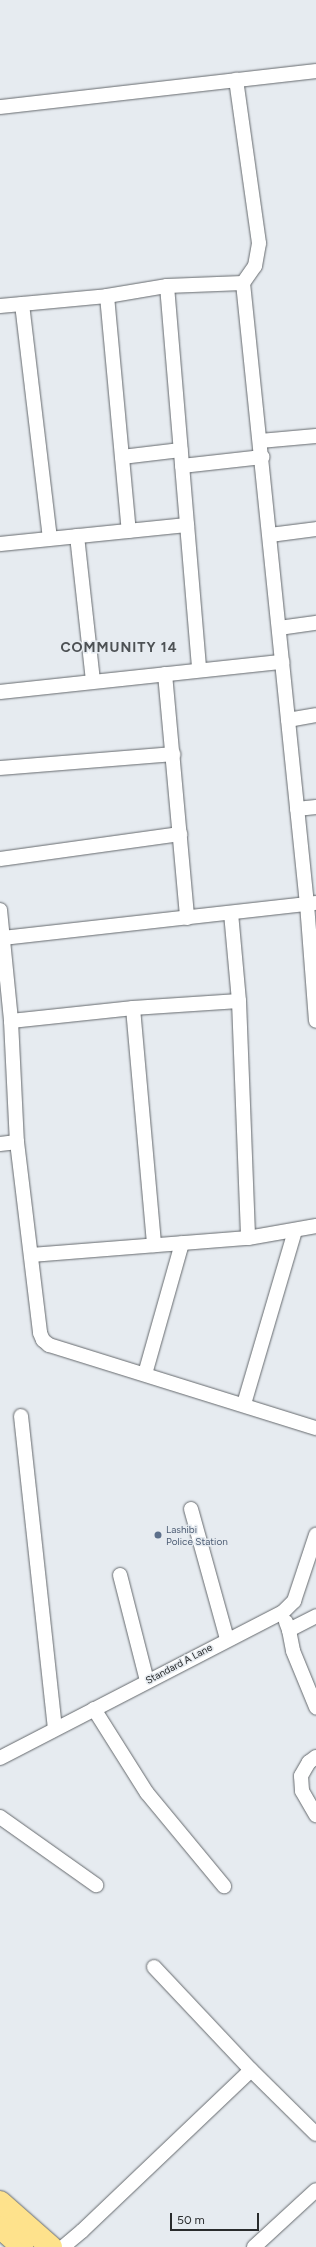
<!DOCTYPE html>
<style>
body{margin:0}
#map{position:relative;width:316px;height:2247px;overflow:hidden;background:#e6ebf0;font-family:Figtree,sans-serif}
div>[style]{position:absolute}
.roads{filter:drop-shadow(0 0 1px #65696d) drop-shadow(0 0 1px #65696d)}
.street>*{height:14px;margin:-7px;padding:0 7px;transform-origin:7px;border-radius:7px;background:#fff}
.primary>*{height:22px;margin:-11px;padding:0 11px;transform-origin:11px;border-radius:11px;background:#fee28c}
.dots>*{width:11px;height:11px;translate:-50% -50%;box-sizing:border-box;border:2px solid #e6ebf0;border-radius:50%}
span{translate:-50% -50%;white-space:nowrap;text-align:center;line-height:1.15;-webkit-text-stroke:3px #e6ebf0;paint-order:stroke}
.service-label{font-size:10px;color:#4e5e75}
.left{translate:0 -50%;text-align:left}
.street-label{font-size:10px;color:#292b2c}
.district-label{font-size:14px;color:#4d5154;font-weight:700;letter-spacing:1px}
.scale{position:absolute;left:170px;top:2213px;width:89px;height:18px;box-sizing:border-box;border:2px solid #292b2c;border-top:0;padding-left:5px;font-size:12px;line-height:14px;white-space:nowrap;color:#292b2c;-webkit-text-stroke:3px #e6ebf0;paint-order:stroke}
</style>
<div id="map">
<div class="roads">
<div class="street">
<div style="left:0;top:107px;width:318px;rotate:-6.5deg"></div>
<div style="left:243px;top:283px;width:624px;rotate:84.12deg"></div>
<div style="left:307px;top:904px;width:117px;rotate:85.6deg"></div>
<div style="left:167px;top:286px;width:385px;rotate:85.2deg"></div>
<div style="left:107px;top:296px;width:236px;rotate:84.7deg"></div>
<div style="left:22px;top:304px;width:236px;rotate:83.2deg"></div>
<div style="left:0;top:306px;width:107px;rotate:-5.3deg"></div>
<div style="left:107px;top:296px;width:61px;rotate:-9.5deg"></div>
<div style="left:167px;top:286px;width:76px;rotate:-2.3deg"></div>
<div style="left:243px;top:283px;width:21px;rotate:-55deg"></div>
<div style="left:255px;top:266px;width:23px;rotate:-80deg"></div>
<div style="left:259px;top:243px;width:165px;rotate:-98deg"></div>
<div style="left:260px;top:441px;width:56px;rotate:-5.1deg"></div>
<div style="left:122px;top:457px;width:59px;rotate:-6.8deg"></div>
<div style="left:182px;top:466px;width:81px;rotate:-6.4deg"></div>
<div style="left:270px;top:535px;width:46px;rotate:-7.4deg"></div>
<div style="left:77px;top:536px;width:146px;rotate:83.7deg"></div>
<div style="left:0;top:544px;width:188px;rotate:-5.8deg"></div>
<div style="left:279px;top:628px;width:37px;rotate:-8deg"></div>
<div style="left:165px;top:674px;width:245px;rotate:84.8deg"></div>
<div style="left:0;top:692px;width:284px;rotate:-6.1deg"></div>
<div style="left:288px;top:720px;width:28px;rotate:-10deg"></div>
<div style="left:0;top:768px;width:174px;rotate:-4.6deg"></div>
<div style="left:297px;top:809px;width:19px;rotate:-6deg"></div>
<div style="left:0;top:859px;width:182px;rotate:-7.9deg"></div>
<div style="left:0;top:910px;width:112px;rotate:84.3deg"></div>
<div style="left:11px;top:1021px;width:121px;rotate:87.2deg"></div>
<div style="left:17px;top:1142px;width:192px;rotate:83.1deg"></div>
<div style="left:40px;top:1333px;width:8px;rotate:67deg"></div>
<div style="left:43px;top:1340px;width:8px;rotate:40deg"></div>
<div style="left:49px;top:1345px;width:280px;rotate:17.3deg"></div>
<div style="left:231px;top:913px;width:88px;rotate:84.8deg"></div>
<div style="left:239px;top:1001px;width:237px;rotate:87.8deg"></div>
<div style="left:3px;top:938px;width:315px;rotate:-6.4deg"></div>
<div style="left:133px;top:1008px;width:238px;rotate:84.9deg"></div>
<div style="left:11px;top:1021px;width:123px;rotate:-6.1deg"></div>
<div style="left:133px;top:1008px;width:106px;rotate:-3.8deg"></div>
<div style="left:0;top:1144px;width:17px;rotate:-7deg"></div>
<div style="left:31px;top:1255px;width:218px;rotate:-4.5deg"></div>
<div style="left:248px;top:1238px;width:69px;rotate:-10deg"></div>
<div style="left:145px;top:1374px;width:136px;rotate:-74.2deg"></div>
<div style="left:244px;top:1404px;width:180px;rotate:-73.6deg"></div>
<div style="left:21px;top:1416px;width:314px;rotate:83.8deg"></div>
<div style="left:191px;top:1509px;width:135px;rotate:74.5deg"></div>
<div style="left:120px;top:1575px;width:109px;rotate:75.7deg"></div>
<div style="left:286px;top:1622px;width:9px;rotate:69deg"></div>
<div style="left:289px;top:1630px;width:30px;rotate:-27deg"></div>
<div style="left:289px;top:1630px;width:21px;rotate:79deg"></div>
<div style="left:293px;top:1651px;width:61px;rotate:67.7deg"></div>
<div style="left:94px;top:1709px;width:99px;rotate:57.8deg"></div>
<div style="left:147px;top:1793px;width:121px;rotate:50.4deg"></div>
<div style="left:316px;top:1757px;width:9px;rotate:144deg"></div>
<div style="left:309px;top:1762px;width:16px;rotate:120deg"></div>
<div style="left:301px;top:1776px;width:15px;rotate:86deg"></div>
<div style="left:302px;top:1791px;width:28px;rotate:60deg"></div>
<div style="left:0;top:1758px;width:318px;rotate:-27.3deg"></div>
<div style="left:283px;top:1612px;width:16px;rotate:-45deg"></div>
<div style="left:294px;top:1601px;width:70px;rotate:-71.6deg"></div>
<div style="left:0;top:1817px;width:118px;rotate:35.3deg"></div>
<div style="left:154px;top:1967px;width:141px;rotate:46.7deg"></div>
<div style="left:251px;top:2070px;width:91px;rotate:44.6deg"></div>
<div style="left:63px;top:2247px;width:25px;rotate:-40deg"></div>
<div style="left:82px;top:2231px;width:233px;rotate:-43.6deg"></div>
<div style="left:254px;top:2247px;width:84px;rotate:-42.6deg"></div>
</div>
<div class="primary">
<div style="left:0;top:2202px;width:68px;rotate:41.4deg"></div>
<div style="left:0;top:2227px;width:30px;rotate:42deg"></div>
</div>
</div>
<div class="dots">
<div style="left:158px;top:1535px;background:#5c6f8a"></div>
</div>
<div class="service-label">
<span class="left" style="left:166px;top:1535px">Lashibi<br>Police Station</span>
</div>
<div class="street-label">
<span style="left:179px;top:1664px;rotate:-28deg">Standard A Lane</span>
</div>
<div class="district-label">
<span style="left:119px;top:648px">COMMUNITY 14</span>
</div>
<div class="scale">50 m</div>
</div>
